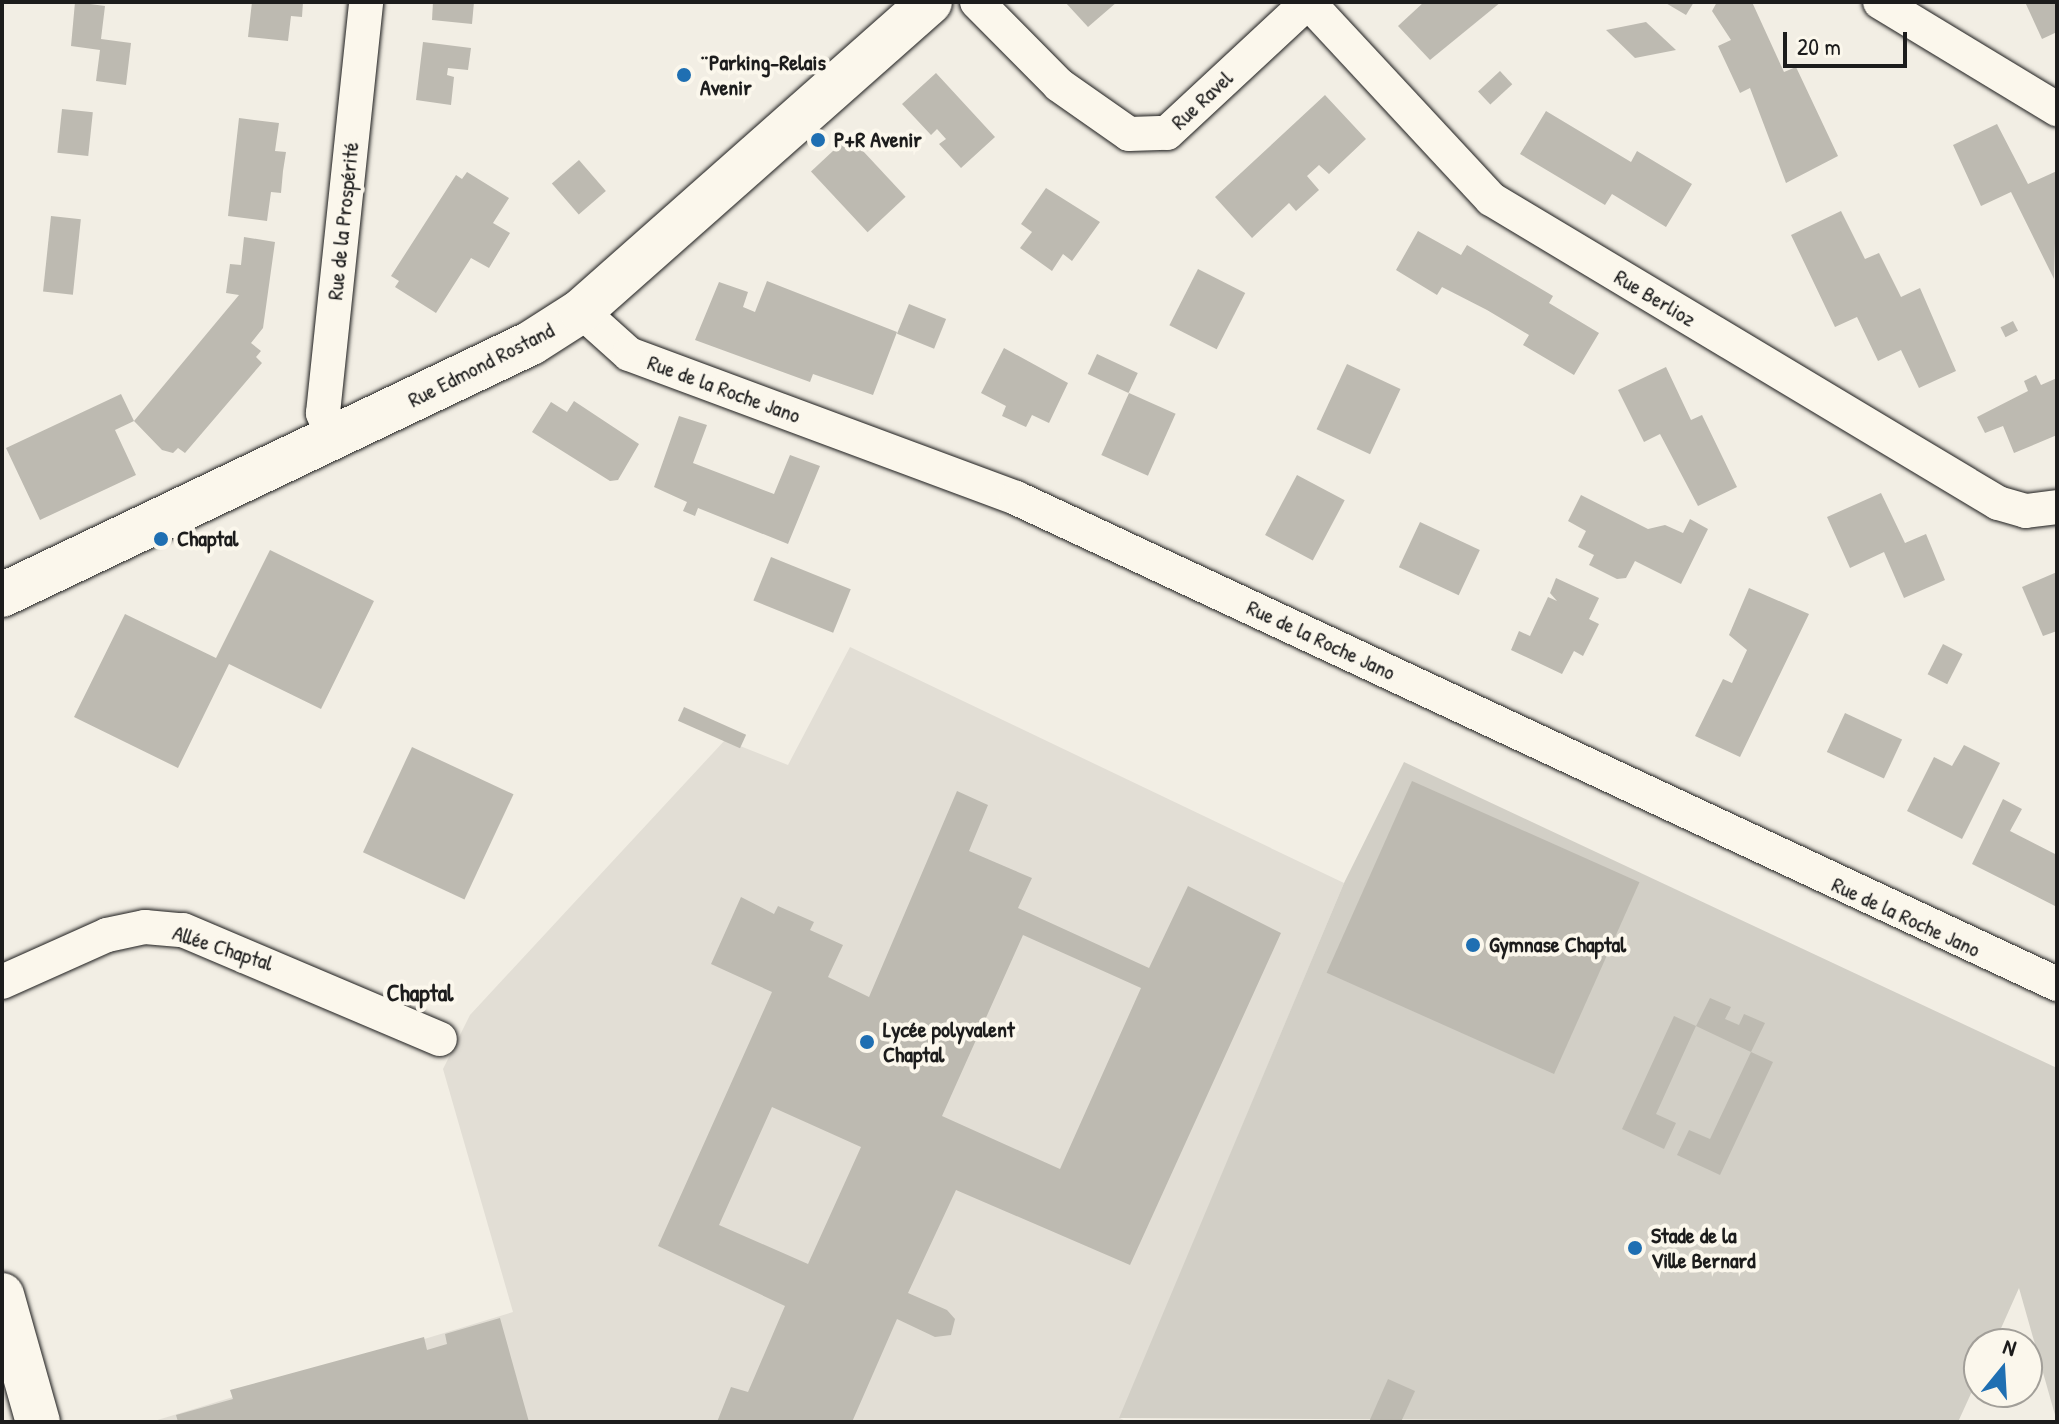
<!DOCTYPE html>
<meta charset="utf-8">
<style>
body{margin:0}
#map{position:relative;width:2059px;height:1424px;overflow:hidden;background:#f2eee4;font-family:"Patrick Hand",sans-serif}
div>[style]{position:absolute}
.built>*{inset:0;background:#e2ded5}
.green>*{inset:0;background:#d2cfc6}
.building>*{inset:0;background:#bdbab1;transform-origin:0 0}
.roads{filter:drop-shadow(0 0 2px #1c1c1c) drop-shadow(0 0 2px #1c1c1c)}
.minor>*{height:34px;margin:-17px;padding:0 17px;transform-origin:17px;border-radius:17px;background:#fbf7ec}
.tertiary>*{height:44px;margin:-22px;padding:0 22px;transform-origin:22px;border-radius:22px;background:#fbf7ec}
.secondary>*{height:44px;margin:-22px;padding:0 22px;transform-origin:22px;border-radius:22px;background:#fbf7ec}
.dots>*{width:22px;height:22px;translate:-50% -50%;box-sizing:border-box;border:4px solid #fbf7ec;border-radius:50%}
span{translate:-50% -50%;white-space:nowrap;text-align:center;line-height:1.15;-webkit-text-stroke:8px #fbf7ec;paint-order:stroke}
.poi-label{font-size:22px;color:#1c1c1c;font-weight:700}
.left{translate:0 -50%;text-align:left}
.street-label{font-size:22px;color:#1c1c1c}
.neighbourhood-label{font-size:24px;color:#1c1c1c;font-weight:700}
.frame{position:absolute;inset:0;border:4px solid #1c1c1c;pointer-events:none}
.north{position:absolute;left:1963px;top:1328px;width:80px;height:80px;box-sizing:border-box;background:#fbf7ec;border:2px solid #a29f99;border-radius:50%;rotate:18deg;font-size:22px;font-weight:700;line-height:32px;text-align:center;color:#1c1c1c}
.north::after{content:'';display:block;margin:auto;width:28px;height:36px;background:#1f6fb2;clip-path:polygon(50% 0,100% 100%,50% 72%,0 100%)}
.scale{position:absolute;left:1783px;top:32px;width:124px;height:36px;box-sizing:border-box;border:4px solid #1c1c1c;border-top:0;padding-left:10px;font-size:24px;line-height:28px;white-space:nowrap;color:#1c1c1c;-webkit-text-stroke:6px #fbf7ec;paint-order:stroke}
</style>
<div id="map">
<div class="built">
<div style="clip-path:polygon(850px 647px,1344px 883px,1120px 1418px,1127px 1422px,151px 1422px,513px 1312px,443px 1069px,470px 1015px,725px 740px,788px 765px)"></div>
</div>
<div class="green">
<div style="clip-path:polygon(1404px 762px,2057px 1068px,2057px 1422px,2019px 1288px,1994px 1344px,1979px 1344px,1979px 1376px,1958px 1422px,1119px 1418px,1344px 883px)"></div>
</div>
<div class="building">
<div style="clip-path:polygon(75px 2px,105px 6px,101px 39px,131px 43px,126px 85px,96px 81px,100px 50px,71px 46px)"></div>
<div style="clip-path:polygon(252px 2px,303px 2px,302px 17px,291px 16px,288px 41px,248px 37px)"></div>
<div style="clip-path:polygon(433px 2px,474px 2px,472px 24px,432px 20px)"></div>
<div style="clip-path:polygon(1065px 2px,1117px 2px,1088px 27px)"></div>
<div style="clip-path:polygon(1424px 2px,1501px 2px,1430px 60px,1398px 26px)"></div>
<div style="clip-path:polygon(1664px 2px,1694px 2px,1686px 15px)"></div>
<div style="clip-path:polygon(1717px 2px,1752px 2px,1784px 72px,1796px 67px,1838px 156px,1786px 183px,1750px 88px,1740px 93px,1718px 46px,1731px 40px,1712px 11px)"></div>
<div style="clip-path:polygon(2025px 2px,2057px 2px,2057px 32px,2042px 39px)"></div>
<div style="clip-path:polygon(1646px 22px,1676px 50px,1635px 58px,1606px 30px)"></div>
<div style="clip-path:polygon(423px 42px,471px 48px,468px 70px,448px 68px,447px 75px,454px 77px,451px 105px,416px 100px)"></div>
<div style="left:1500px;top:71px;width:18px;height:30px;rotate:47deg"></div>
<div style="clip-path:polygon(936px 73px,995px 137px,961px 168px,939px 144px,946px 139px,937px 129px,931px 135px,902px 104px)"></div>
<div style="clip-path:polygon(1325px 95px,1366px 139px,1329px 174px,1319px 165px,1307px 176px,1319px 190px,1296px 211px,1289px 203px,1252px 238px,1215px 197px)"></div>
<div style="left:62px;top:109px;width:31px;height:44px;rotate:6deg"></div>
<div style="clip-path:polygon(1546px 111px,1631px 162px,1637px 151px,1692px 184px,1666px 227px,1612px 194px,1605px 205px,1520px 154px)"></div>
<div style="clip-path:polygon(239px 118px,279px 123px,275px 151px,286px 152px,283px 171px,281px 193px,271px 192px,267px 221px,228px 216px)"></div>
<div style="clip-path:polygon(1997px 124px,2028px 184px,2057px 171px,2054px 279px,2011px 192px,1981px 206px,1953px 145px)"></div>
<div style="left:849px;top:136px;width:83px;height:52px;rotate:47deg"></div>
<div style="left:579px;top:160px;width:41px;height:36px;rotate:49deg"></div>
<div style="clip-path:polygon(467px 172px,509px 198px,493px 223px,510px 233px,489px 268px,471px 258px,436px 313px,395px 287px,399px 281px,391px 276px,456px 175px,462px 179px)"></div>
<div style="clip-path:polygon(1046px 188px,1100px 222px,1072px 261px,1063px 254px,1052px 271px,1020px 248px,1032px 232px,1021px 224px)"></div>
<div style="clip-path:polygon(1841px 211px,1865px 259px,1879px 253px,1901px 297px,1920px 288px,1956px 371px,1919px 388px,1901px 350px,1878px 361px,1857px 317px,1835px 327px,1791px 235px)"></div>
<div style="left:51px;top:216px;width:30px;height:76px;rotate:6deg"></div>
<div style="clip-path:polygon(1418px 231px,1461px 255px,1467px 245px,1553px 296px,1549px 303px,1599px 333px,1574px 375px,1523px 345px,1529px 335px,1487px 310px,1442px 287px,1437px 295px,1396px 270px)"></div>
<div style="clip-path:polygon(244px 237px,275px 242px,263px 328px,251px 343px,261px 351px,256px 357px,262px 363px,185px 453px,178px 448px,173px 453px,162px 450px,134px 421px,239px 295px,226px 293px,230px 264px,241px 265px)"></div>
<div style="left:1198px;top:269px;width:53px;height:63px;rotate:27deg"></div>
<div style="clip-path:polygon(767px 281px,897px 332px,873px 395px,813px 374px,810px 382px,695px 340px,719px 282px,748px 292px,743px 307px,755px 312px)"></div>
<div style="left:909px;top:304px;width:40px;height:32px;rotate:22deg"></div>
<div style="left:2013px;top:321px;width:11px;height:14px;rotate:63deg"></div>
<div style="clip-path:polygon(1004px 348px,1068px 383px,1049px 423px,1032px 415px,1026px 427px,1002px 416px,1006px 406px,981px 393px)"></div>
<div style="left:1097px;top:354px;width:45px;height:22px;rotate:25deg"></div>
<div style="left:1347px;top:364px;width:59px;height:72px;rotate:25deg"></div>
<div style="clip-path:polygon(1666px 367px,1691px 420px,1702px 415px,1737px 487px,1698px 506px,1660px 434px,1644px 442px,1618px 390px)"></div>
<div style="clip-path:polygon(2036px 375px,2041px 385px,2057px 378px,2057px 435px,2014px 453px,2003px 426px,1985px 433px,1977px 417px,2028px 391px,2024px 381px)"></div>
<div style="left:1129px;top:393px;width:51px;height:68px;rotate:24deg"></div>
<div style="clip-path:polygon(121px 394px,134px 421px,115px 430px,136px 475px,40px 520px,6px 448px)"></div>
<div style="clip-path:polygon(574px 401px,639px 444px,618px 480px,610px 481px,532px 432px,551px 402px,567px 412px)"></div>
<div style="clip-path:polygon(679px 416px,707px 425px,693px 463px,774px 494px,790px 455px,820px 466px,788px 544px,698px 508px,695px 516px,683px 511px,687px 502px,654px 487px)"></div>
<div style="left:1297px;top:475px;width:54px;height:68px;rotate:28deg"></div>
<div style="clip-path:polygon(1881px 493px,1905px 543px,1926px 534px,1945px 580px,1904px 598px,1884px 552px,1850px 568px,1827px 517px)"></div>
<div style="clip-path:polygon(1581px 495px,1648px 529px,1665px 525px,1683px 533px,1690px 519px,1708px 529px,1681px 584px,1635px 561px,1626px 578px,1617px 579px,1589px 565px,1594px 555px,1578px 547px,1586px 531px,1568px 521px)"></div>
<div style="left:1420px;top:522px;width:66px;height:50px;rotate:25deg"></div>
<div style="clip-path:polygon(270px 550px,374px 601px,321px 709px,229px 664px,178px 768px,74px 717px,125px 614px,216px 658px)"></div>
<div style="left:771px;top:557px;width:86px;height:47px;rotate:22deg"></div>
<div style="clip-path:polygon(2057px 572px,2057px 631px,2043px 636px,2022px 587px)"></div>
<div style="clip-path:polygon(1556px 578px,1599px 598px,1589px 619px,1599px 624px,1583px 656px,1574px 651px,1562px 674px,1511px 650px,1519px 631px,1530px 636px,1548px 597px,1557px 601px,1550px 593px)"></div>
<div style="clip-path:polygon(1749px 588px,1809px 614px,1740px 757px,1695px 736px,1723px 679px,1732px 683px,1747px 650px,1729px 635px)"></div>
<div style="left:1943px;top:644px;width:22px;height:34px;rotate:27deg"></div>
<div style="left:684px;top:707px;width:68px;height:15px;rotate:24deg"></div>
<div style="left:1845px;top:713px;width:63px;height:43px;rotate:25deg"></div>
<div style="clip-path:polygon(1964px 745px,2000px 763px,1962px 839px,1907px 811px,1934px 757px,1952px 766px)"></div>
<div style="left:412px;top:747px;width:112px;height:116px;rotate:25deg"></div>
<div style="left:1412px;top:781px;width:249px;height:210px;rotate:24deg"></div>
<div style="clip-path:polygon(evenodd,957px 791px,988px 805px,969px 851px,1032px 878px,1018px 908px,1149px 968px,1188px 886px,1281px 933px,1130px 1265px,956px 1190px,908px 1293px,947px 1310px,955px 1319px,951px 1335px,935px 1337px,897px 1319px,852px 1422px,717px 1422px,731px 1387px,748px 1392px,785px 1306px,658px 1246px,772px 992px,711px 964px,741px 897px,774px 914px,778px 906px,814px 922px,810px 930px,843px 945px,828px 977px,869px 997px,957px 791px,1023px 935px,1141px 988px,1060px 1169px,942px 1116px,1023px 935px,957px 791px,772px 1107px,861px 1147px,808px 1264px,719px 1225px,772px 1107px)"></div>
<div style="clip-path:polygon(2003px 799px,2022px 809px,2010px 831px,2057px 855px,2055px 906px,1972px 864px)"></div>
<div style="clip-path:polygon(1710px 998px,1731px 1007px,1725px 1019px,1739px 1025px,1744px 1014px,1765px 1023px,1751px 1052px,1696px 1026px)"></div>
<div style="clip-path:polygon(1674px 1016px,1696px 1026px,1656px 1114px,1676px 1123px,1664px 1149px,1622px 1129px)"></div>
<div style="clip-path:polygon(1751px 1052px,1773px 1062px,1720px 1175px,1677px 1155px,1689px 1130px,1710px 1139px)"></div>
<div style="clip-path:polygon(500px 1318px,529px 1422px,178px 1422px,176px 1415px,233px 1399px,230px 1390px,424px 1337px,427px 1350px,447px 1344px,445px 1334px)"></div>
<div style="clip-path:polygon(1388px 1379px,1415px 1391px,1401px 1422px,1369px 1422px)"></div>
</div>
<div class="roads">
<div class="minor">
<div style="left:977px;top:2px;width:117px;rotate:45.3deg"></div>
<div style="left:1059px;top:85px;width:85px;rotate:35deg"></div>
<div style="left:1129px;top:134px;width:38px;rotate:-2deg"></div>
<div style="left:1167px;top:133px;width:192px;rotate:-42.9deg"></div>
<div style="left:1308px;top:2px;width:269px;rotate:47.1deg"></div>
<div style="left:1491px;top:199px;width:591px;rotate:30.95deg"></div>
<div style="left:1998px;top:503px;width:29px;rotate:16deg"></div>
<div style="left:2026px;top:511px;width:31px;rotate:-7deg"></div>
<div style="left:1880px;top:2px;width:207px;rotate:31.2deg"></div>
<div style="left:581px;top:311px;width:64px;rotate:41.9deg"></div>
<div style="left:629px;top:354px;width:413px;rotate:20.4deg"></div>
<div style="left:1016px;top:498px;width:1149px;rotate:25.03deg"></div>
<div style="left:333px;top:437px;width:26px;rotate:-113deg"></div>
<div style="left:323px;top:413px;width:413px;rotate:-84deg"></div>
<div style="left:2px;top:982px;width:115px;rotate:-24.1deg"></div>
<div style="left:107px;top:935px;width:39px;rotate:-12deg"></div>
<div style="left:145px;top:927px;width:38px;rotate:5deg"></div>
<div style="left:183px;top:930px;width:279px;rotate:23deg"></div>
</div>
<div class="tertiary">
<div style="left:2px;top:595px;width:586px;rotate:-25.47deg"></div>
<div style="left:531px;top:343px;width:59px;rotate:-32.6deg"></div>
<div style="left:581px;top:311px;width:466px;rotate:-41.5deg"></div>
</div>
<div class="secondary">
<div style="left:2px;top:1295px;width:132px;rotate:74.2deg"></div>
</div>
</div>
<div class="dots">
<div style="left:684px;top:75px;background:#1f6fb2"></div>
<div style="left:818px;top:140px;background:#1f6fb2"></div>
<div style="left:161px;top:539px;background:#1f6fb2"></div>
<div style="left:1473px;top:945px;background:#1f6fb2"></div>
<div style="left:867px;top:1042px;background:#1f6fb2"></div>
<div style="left:1635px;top:1248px;background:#1f6fb2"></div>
</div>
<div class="poi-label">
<span class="left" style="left:700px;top:75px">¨Parking-Relais<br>Avenir</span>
<span class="left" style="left:834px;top:140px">P+R Avenir</span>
<span class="left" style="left:177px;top:539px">Chaptal</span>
<span class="left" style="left:1489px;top:945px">Gymnase Chaptal</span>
<span class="left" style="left:883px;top:1042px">Lycée polyvalent<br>Chaptal</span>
<span class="left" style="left:1651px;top:1248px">Stade de la<br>Ville Bernard</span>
</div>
<div class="street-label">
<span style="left:1202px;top:100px;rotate:-43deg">Rue Ravel</span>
<span style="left:343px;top:221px;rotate:-84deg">Rue de la Prospérité</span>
<span style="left:1655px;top:298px;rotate:31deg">Rue Berlioz</span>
<span style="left:481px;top:365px;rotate:-27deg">Rue Edmond Rostand</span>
<span style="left:724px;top:389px;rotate:20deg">Rue de la Roche Jano</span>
<span style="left:1321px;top:640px;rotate:25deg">Rue de la Roche Jano</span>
<span style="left:1906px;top:917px;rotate:25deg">Rue de la Roche Jano</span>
<span style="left:223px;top:948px;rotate:18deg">Allée Chaptal</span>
</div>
<div class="neighbourhood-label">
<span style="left:420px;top:993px">Chaptal</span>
</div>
<div class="frame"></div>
<div class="north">N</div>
<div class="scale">20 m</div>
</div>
